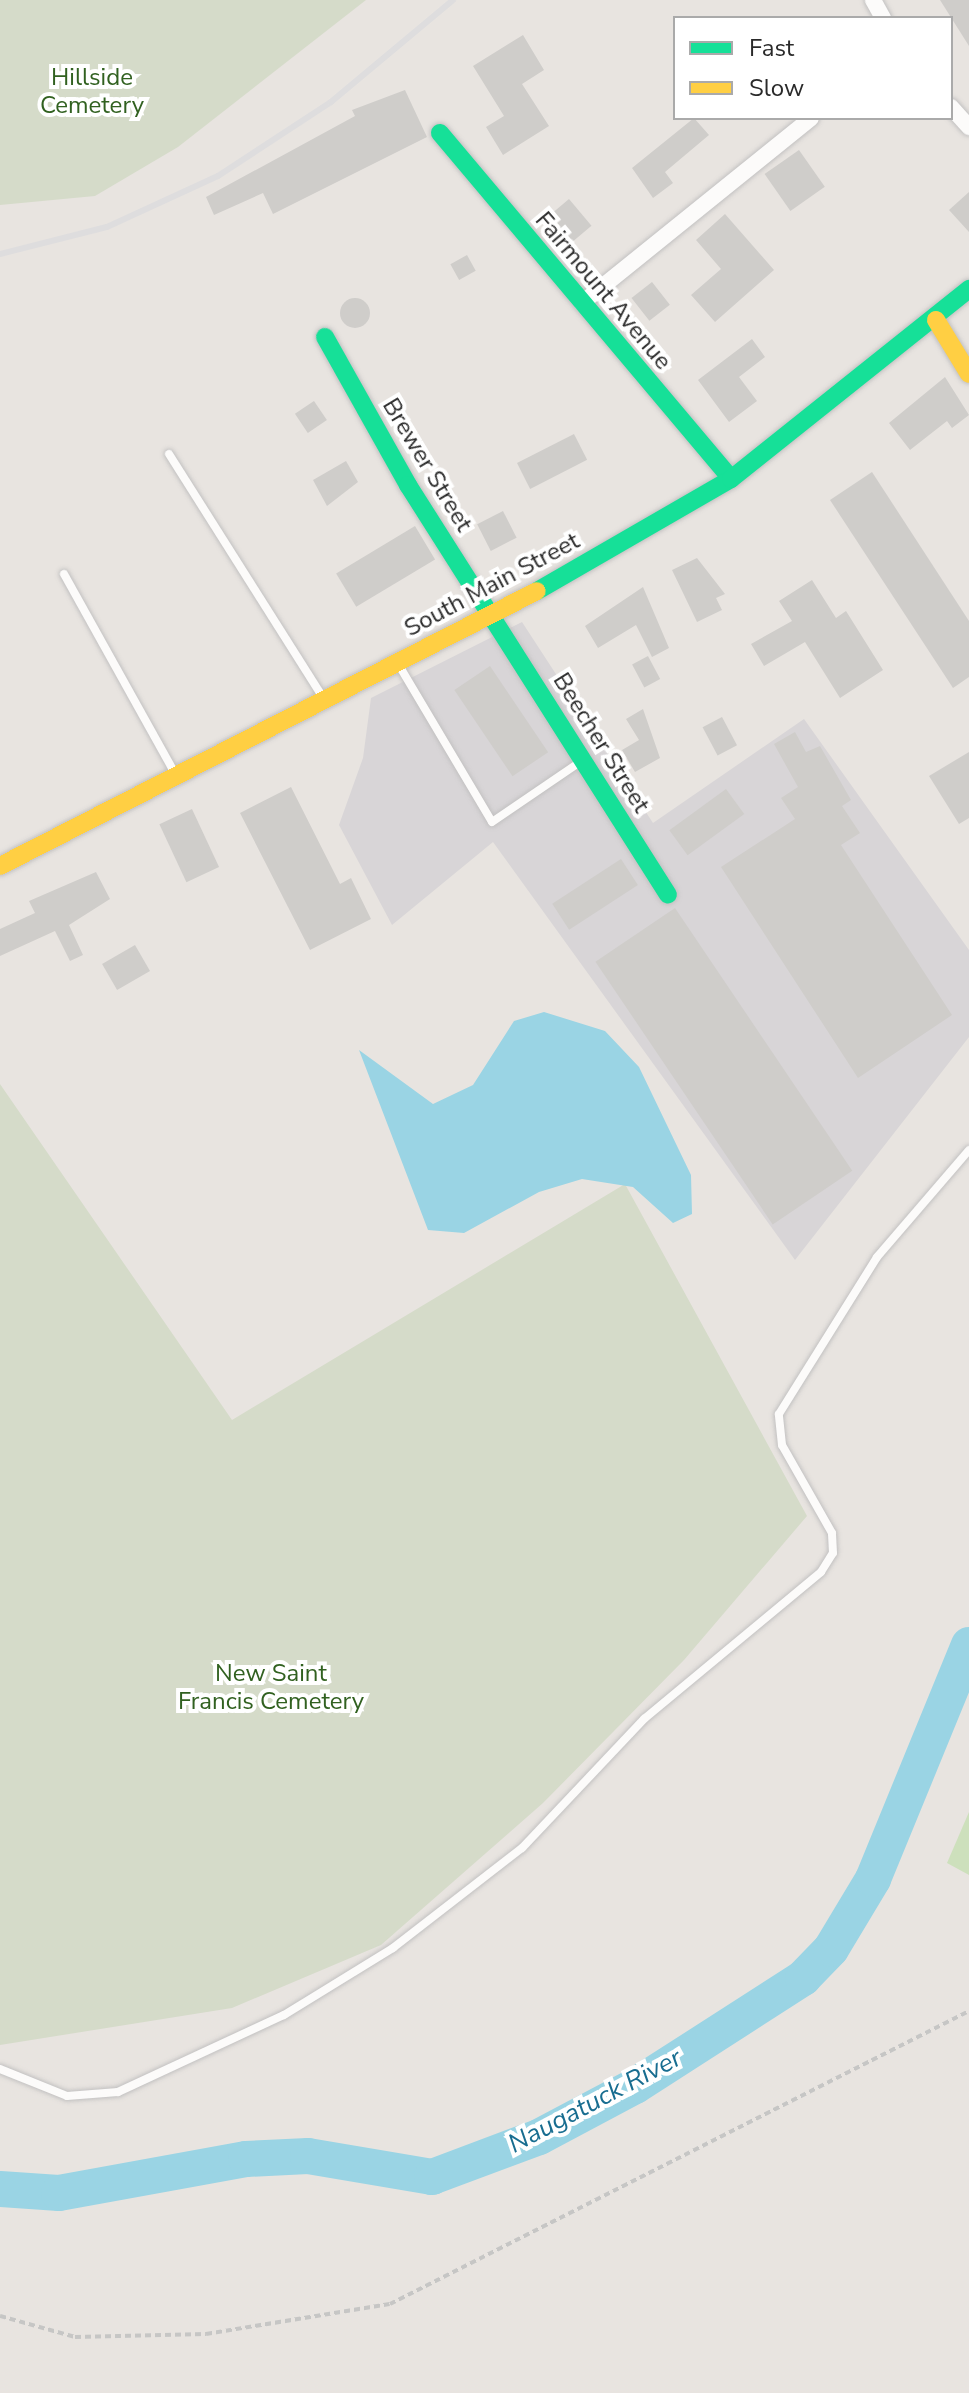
<!DOCTYPE html>
<style>
body{margin:0}
#map{position:relative;width:969px;height:2393px;overflow:hidden;background:#e8e4e0;font-family:"Nunito Sans",sans-serif}
div>[style]{position:absolute}
.industrial>*{inset:0;background:#d8d5d7}
.green>*{inset:0;background:#cde0bc}
.cemetery>*{inset:0;background:#d5dbc9}
.water>*{inset:0;background:#9ad4e4}
.river>*{height:36px;margin:-18px;padding:0 18px;transform-origin:18px;border-radius:18px;background:#9ad4e4}
.building>*{inset:0;background:#cfcdca;transform-origin:0 0}
.round{border-radius:50%}
.path>*{height:4px;margin-top:-2px;transform-origin:0;background:repeating-linear-gradient(90deg,#c6c6c5 0 6px,transparent 0 10px)}
.roads{filter:drop-shadow(0 0 2px #c2c1c1) drop-shadow(0 0 2px #c2c1c1)}
.lane>*{height:8px;margin:-4px;padding:0 4px;transform-origin:4px;border-radius:4px;background:#fcfbfa}
.street>*{height:16px;margin:-8px;padding:0 8px;transform-origin:8px;border-radius:8px;background:#fcfbfa}
.fast>*{height:18px;margin:-9px;padding:0 9px;transform-origin:9px;border-radius:9px;background:#16e098}
.slow>*{height:18px;margin:-9px;padding:0 9px;transform-origin:9px;border-radius:9px;background:#ffcf43}
.rail>*{height:6px;margin:-3px;padding:0 3px;transform-origin:3px;border-radius:3px;background:#deddde}
span{translate:-50% -50%;white-space:nowrap;text-align:center;line-height:1.15;-webkit-text-stroke:8px #fff;paint-order:stroke}
.park-label{font-size:24px;color:#316120}
.street-label{font-size:24px;color:#2a2a2a}
.water-label{font-size:26px;color:#186d90;font-style:italic}
.legend{position:absolute;left:673px;top:16px;width:280px;height:104px;box-sizing:border-box;background:#fff;border:2px solid #aaa;margin:0;padding:10px 14px;list-style:none;font-size:24px;color:#2a2a2a}
.legend li{display:flex;align-items:center;gap:16px;height:40px}
.legend b{width:40px;border:2px solid #aaa}
</style>
<div id="map">
<div class="industrial">
<div style="clip-path:polygon(522px 622px,653px 823px,804px 719px,969px 950px,969px 1037px,795px 1260px,493px 842px,392px 925px,339px 825px,363px 758px,371px 698px)"></div>
</div>
<div class="green">
<div style="clip-path:polygon(969px 1812px,969px 1875px,947px 1863px)"></div>
</div>
<div class="cemetery">
<div style="clip-path:polygon(0 0,366px 0,178px 147px,95px 196px,0 205px)"></div>
<div style="clip-path:polygon(0 1084px,232px 1420px,625px 1184px,807px 1516px,684px 1660px,543px 1803px,381px 1945px,232px 2008px,0 2045px)"></div>
</div>
<div class="water">
<div style="clip-path:polygon(544px 1012px,605px 1031px,639px 1067px,691px 1175px,692px 1214px,673px 1223px,633px 1187px,582px 1179px,539px 1192px,464px 1233px,428px 1230px,359px 1050px,433px 1104px,473px 1085px,514px 1021px)"></div>
</div>
<div class="river">
<div style="left:0;top:2189px;width:59px;rotate:3.9deg"></div>
<div style="left:59px;top:2193px;width:190px;rotate:-10.3deg"></div>
<div style="left:246px;top:2159px;width:62px;rotate:-2.8deg"></div>
<div style="left:308px;top:2156px;width:126px;rotate:9.6deg"></div>
<div style="left:432px;top:2177px;width:114px;rotate:-20.5deg"></div>
<div style="left:539px;top:2137px;width:109px;rotate:-28deg"></div>
<div style="left:635px;top:2086px;width:200px;rotate:-32.7deg"></div>
<div style="left:803px;top:1978px;width:40px;rotate:-46deg"></div>
<div style="left:831px;top:1949px;width:82px;rotate:-59deg"></div>
<div style="left:873px;top:1879px;width:253px;rotate:-67.7deg"></div>
</div>
<div class="building">
<div style="clip-path:polygon(940px 0,969px 0,969px 46px)"></div>
<div style="clip-path:polygon(523px 35px,544px 70px,522px 84px,549px 126px,503px 155px,486px 127px,504px 116px,473px 66px)"></div>
<div style="clip-path:polygon(405px 90px,427px 137px,273px 214px,263px 193px,214px 215px,206px 197px,355px 116px,352px 110px)"></div>
<div style="clip-path:polygon(694px 118px,709px 135px,665px 172px,673px 183px,653px 198px,632px 168px)"></div>
<div style="left:799px;top:150px;width:45px;height:42px;rotate:55deg"></div>
<div style="clip-path:polygon(969px 192px,969px 232px,949px 210px)"></div>
<div style="left:569px;top:199px;width:35px;height:26px;rotate:50deg"></div>
<div style="clip-path:polygon(725px 214px,774px 270px,715px 322px,691px 295px,721px 269px,696px 240px)"></div>
<div style="left:467px;top:255px;width:18px;height:19px;rotate:61deg"></div>
<div style="left:652px;top:282px;width:29px;height:26px;rotate:52deg"></div>
<div class="round" style="left:340px;top:298px;width:30px;height:30px"></div>
<div style="clip-path:polygon(752px 339px,765px 357px,739px 377px,757px 401px,729px 422px,698px 380px)"></div>
<div style="clip-path:polygon(945px 377px,969px 415px,952px 428px,947px 421px,910px 450px,889px 423px)"></div>
<div style="left:314px;top:401px;width:23px;height:23px;rotate:56deg"></div>
<div style="left:574px;top:434px;width:29px;height:64px;rotate:63deg"></div>
<div style="clip-path:polygon(346px 461px,358px 482px,327px 506px,313px 480px)"></div>
<div style="clip-path:polygon(872px 472px,969px 621px,969px 677px,953px 688px,830px 500px)"></div>
<div style="left:503px;top:511px;width:30px;height:29px;rotate:63deg"></div>
<div style="left:415px;top:526px;width:39px;height:92px;rotate:59deg"></div>
<div style="clip-path:polygon(697px 558px,725px 594px,716px 598px,722px 610px,697px 622px,672px 570px)"></div>
<div style="clip-path:polygon(812px 580px,836px 618px,846px 611px,883px 670px,840px 698px,805px 642px,764px 666px,751px 644px,792px 621px,779px 601px)"></div>
<div style="clip-path:polygon(643px 587px,669px 648px,652px 657px,636px 625px,598px 648px,585px 626px)"></div>
<div style="left:648px;top:656px;width:26px;height:18px;rotate:62deg"></div>
<div style="left:490px;top:666px;width:104px;height:43px;rotate:56deg"></div>
<div style="clip-path:polygon(643px 709px,660px 758px,635px 772px,622px 750px,639px 740px,626px 719px)"></div>
<div style="left:722px;top:717px;width:32px;height:22px;rotate:62deg"></div>
<div style="clip-path:polygon(795px 732px,806px 752px,820px 746px,851px 800px,842px 806px,860px 833px,841px 845px,952px 1015px,858px 1078px,721px 867px,795px 819px,781px 798px,798px 787px,774px 744px)"></div>
<div style="clip-path:polygon(969px 752px,969px 818px,959px 824px,929px 776px)"></div>
<div style="clip-path:polygon(291px 787px,340px 884px,351px 878px,371px 919px,310px 950px,240px 813px)"></div>
<div style="left:726px;top:789px;width:31px;height:70px;rotate:54deg"></div>
<div style="left:192px;top:809px;width:64px;height:36px;rotate:65deg"></div>
<div style="left:621px;top:859px;width:31px;height:82px;rotate:57deg"></div>
<div style="clip-path:polygon(96px 872px,110px 899px,69px 925px,83px 955px,70px 961px,55px 931px,0 956px,0 929px,35px 913px,29px 901px)"></div>
<div style="left:675px;top:908px;width:317px;height:96px;rotate:56deg"></div>
<div style="left:135px;top:945px;width:30px;height:38px;rotate:60deg"></div>
</div>
<div class="path">
<div style="left:0;top:2316px;width:78px;rotate:15.6deg"></div>
<div style="left:75px;top:2337px;width:131px;rotate:-1.3deg"></div>
<div style="left:206px;top:2334px;width:186px;rotate:-9.3deg"></div>
<div style="left:390px;top:2304px;width:649px;rotate:-26.84deg"></div>
</div>
<div class="roads">
<div class="lane">
<div style="left:169px;top:454px;width:290px;rotate:57.7deg"></div>
<div style="left:64px;top:574px;width:230px;rotate:60.9deg"></div>
<div style="left:400px;top:667px;width:180px;rotate:59.3deg"></div>
<div style="left:492px;top:822px;width:107px;rotate:-34.3deg"></div>
<div style="left:0;top:2069px;width:72px;rotate:21.9deg"></div>
<div style="left:67px;top:2096px;width:51px;rotate:-4.5deg"></div>
<div style="left:118px;top:2092px;width:183px;rotate:-24.9deg"></div>
<div style="left:284px;top:2015px;width:128px;rotate:-31.6deg"></div>
<div style="left:393px;top:1948px;width:163px;rotate:-37.8deg"></div>
<div style="left:522px;top:1848px;width:178px;rotate:-46.6deg"></div>
<div style="left:644px;top:1719px;width:230px;rotate:-39.7deg"></div>
<div style="left:821px;top:1572px;width:22px;rotate:-58deg"></div>
<div style="left:833px;top:1553px;width:20px;rotate:-93deg"></div>
<div style="left:832px;top:1533px;width:101px;rotate:-119.6deg"></div>
<div style="left:782px;top:1445px;width:31px;rotate:-96deg"></div>
<div style="left:779px;top:1414px;width:185px;rotate:-58deg"></div>
<div style="left:877px;top:1257px;width:141px;rotate:-49.3deg"></div>
</div>
<div class="street">
<div style="left:873px;top:0;width:21px;rotate:61deg"></div>
<div style="left:951px;top:107px;width:27px;rotate:48deg"></div>
<div style="left:582px;top:303px;width:294px;rotate:-38.9deg"></div>
</div>
<div class="fast">
<div style="left:440px;top:133px;width:452px;rotate:49.9deg"></div>
<div style="left:325px;top:337px;width:170px;rotate:60.7deg"></div>
<div style="left:408px;top:485px;width:485px;rotate:57.6deg"></div>
<div style="left:537px;top:591px;width:224px;rotate:-30deg"></div>
<div style="left:731px;top:479px;width:305px;rotate:-38.6deg"></div>
</div>
<div class="slow">
<div style="left:936px;top:320px;width:63px;rotate:58.6deg"></div>
<div style="left:0;top:866px;width:603px;rotate:-27.12deg"></div>
</div>
</div>
<div class="rail">
<div style="left:0;top:254px;width:110px;rotate:-14.2deg"></div>
<div style="left:107px;top:227px;width:122px;rotate:-24.7deg"></div>
<div style="left:218px;top:176px;width:135px;rotate:-33.2deg"></div>
<div style="left:331px;top:102px;width:159px;rotate:-39.9deg"></div>
</div>
<div class="park-label">
<span style="left:92px;top:92px">Hillside<br>Cemetery</span>
<span style="left:271px;top:1688px">New Saint<br>Francis Cemetery</span>
</div>
<div class="street-label">
<span style="left:603px;top:291px;rotate:50deg">Fairmount Avenue</span>
<span style="left:427px;top:465px;rotate:59deg">Brewer Street</span>
<span style="left:492px;top:585px;rotate:-28deg">South Main Street</span>
<span style="left:601px;top:743px;rotate:58deg">Beecher Street</span>
</div>
<div class="water-label">
<span style="left:595px;top:2101px;rotate:-28deg">Naugatuck River</span>
</div>
<ul class="legend">
<li><b style="height:10px;background:#16e098"></b>Fast</li>
<li><b style="height:10px;background:#ffcf43"></b>Slow</li>
</ul>
</div>
